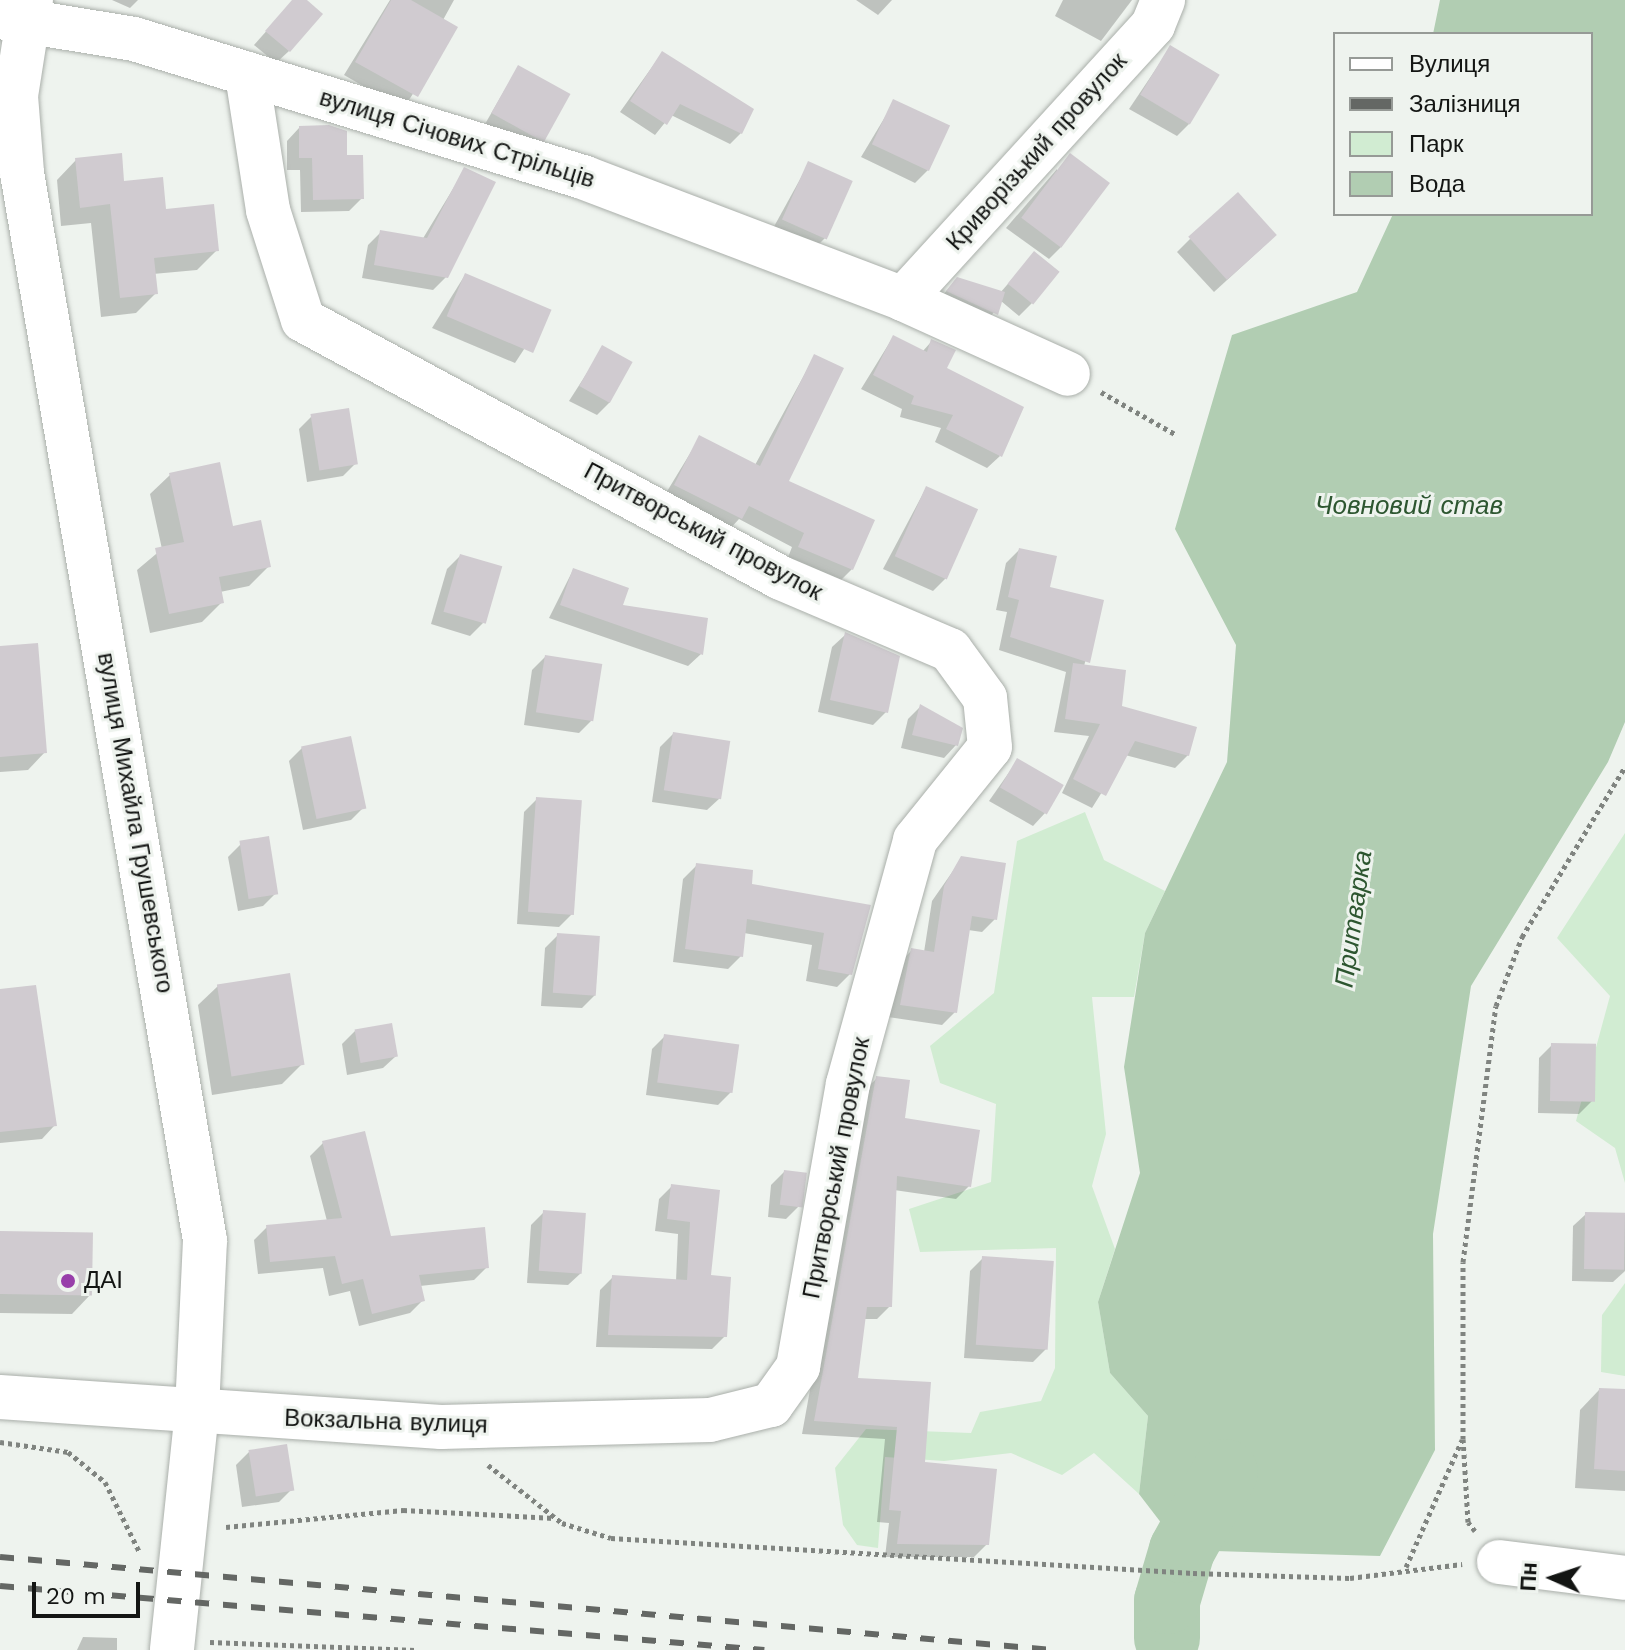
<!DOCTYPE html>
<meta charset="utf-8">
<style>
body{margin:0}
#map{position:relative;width:1625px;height:1650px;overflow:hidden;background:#eef3ee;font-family:"Work Sans",sans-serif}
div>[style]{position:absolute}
.green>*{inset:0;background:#d1ecd2}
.water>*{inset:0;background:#b1cdb2}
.shadow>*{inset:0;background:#0003;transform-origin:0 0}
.river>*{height:66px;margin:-33px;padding:0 33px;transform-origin:33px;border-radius:33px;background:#b1cdb2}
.building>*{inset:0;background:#d0cbd0;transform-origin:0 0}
.path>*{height:5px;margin-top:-2.5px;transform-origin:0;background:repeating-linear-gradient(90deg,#808480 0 4px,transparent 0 8px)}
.roads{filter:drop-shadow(0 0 2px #aaafaa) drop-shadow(0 0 2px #aaafaa)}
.minor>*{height:44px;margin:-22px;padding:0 22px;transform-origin:22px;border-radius:22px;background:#fff}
.rail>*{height:6px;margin-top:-3px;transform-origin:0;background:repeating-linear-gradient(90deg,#646764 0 14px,transparent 0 28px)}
.dots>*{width:22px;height:22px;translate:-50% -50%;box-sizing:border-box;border:4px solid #eef3ee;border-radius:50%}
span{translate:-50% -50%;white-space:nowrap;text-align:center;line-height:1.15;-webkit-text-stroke:6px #eef3ee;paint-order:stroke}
.street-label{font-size:24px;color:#131513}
.poi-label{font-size:24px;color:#131513}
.left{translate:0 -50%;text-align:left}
.water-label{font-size:26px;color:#2d5630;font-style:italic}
.legend{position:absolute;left:1333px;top:32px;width:260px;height:184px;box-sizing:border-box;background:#eef3ee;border:2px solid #969a96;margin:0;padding:10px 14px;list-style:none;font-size:24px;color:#131513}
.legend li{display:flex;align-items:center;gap:16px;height:40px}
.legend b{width:40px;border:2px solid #969a96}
.north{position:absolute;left:1513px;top:1538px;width:80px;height:80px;-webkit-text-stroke:6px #eef3ee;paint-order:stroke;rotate:273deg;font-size:22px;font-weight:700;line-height:32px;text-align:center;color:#131513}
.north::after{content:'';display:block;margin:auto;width:28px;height:36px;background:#131513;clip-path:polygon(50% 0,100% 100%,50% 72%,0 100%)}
.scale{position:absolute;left:32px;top:1582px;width:108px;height:36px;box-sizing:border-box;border:4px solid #131513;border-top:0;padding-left:10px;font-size:24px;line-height:28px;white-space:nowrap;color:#131513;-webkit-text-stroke:6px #eef3ee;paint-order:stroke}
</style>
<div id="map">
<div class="green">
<div style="clip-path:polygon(1085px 812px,1104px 860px,1165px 891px,1145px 933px,1134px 997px,1092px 997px,1106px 1134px,1092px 1186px,1115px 1249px,1098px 1302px,1110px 1373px,1148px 1416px,1139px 1494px,1094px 1453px,1062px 1475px,1011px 1453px,944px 1461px,885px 1457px,878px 1548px,857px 1545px,843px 1525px,835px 1468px,866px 1429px,971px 1433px,980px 1412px,1041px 1401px,1055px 1368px,1056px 1248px,920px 1252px,909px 1209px,991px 1182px,996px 1104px,940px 1083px,930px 1046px,994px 993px,1017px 841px)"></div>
<div style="clip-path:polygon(1625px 833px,1625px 1183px,1615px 1148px,1576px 1121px,1610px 996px,1557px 938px)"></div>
<div style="clip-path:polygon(1625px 1283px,1625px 1376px,1601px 1372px,1602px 1315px)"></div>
</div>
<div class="water">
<div style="clip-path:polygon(1440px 0,1625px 0,1625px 722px,1608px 762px,1471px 986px,1433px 1234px,1435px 1450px,1380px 1556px,1182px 1550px,1139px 1494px,1148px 1416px,1110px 1373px,1098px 1302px,1140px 1173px,1124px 1067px,1145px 933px,1227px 762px,1236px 645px,1175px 529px,1232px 335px,1357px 292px,1393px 214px,1591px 214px,1591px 34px,1433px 34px)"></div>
</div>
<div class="shadow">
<div style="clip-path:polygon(112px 0,138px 0,130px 8px)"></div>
<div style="clip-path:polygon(294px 0,304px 0,289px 51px,276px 63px,254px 45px)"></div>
<div style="clip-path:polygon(390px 0,454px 0,443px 20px,456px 28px,403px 109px,344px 75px)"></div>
<div style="clip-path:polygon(856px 0,892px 0,878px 15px)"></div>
<div style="clip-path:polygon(1063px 0,1132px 0,1101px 41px,1055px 16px)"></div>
<div style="clip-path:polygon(1170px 48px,1189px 124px,1177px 136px,1129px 109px)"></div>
<div style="clip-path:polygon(662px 53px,741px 133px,730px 144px,671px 115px,655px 135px,620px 112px)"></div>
<div style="left:518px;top:67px;width:56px;height:70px;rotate:30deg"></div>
<div style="clip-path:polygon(894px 102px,928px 170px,915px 183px,861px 157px)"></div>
<div style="clip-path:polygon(299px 128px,345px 158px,362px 198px,349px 211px,301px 212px,300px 170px,287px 170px,287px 141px)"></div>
<div style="clip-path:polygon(76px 160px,122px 183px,217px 250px,197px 270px,153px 274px,156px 293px,136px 313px,101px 317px,91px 223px,61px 226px,57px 180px)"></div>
<div style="clip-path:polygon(809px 163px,825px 238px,812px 251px,771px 232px)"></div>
<div style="clip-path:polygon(465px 169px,446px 277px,433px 290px,362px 278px,368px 245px,381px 232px,422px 240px)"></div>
<div style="clip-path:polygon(1057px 169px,1062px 246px,1049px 259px,1006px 228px)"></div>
<div style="clip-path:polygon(1190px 239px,1262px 248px,1214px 292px,1177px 252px)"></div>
<div style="clip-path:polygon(1034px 254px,1032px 303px,1019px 316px,1001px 301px,984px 327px,935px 304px,957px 279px,1000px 293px)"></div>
<div style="clip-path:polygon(465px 275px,549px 311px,515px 363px,432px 328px)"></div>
<div style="clip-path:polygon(893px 337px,922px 352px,931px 342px,1000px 456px,987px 468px,935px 442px,941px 428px,900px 417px,902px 409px,861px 389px)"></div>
<div style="clip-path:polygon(603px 348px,610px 402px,597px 415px,569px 401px)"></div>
<div style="clip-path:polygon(814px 357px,787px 482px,852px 569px,839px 582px,787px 560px,792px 547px,739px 519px,728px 531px,663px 498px,700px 437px,755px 465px)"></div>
<div style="clip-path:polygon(312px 416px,356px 463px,343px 476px,307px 482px,299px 429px)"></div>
<div style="clip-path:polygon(170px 475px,269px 566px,249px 586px,220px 592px,222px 602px,202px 622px,150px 633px,137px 570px,162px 549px,150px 494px)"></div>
<div style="clip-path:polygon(926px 488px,946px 578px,933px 591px,883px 569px)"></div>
<div style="clip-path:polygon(1019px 550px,1048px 588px,1102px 601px,1084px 666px,1119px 707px,1188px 755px,1175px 768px,1125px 755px,1092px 808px,1062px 793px,1089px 736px,1054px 732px,1066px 672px,999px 650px,1007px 612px,996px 610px,1006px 563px)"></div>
<div style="clip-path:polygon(460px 556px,483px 623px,470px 636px,431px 624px,447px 569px)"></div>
<div style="clip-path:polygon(573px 570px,620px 606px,701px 654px,688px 666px,549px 618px)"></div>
<div style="clip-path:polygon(845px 635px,886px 712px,873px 725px,818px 712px,832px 647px)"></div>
<div style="clip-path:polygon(0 648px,45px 752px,28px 770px,0 772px)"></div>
<div style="clip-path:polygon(545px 657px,592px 720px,579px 733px,524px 725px,532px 670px)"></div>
<div style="clip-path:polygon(921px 706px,956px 745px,944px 758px,901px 748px,908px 719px)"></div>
<div style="clip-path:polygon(673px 734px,720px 798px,707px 810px,652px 802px,660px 747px)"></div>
<div style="clip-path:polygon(302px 748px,364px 807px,351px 820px,303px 830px,289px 761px)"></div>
<div style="clip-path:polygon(1017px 761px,1045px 813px,1033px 826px,989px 801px)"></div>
<div style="clip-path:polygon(537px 799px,572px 914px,559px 927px,517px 924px,524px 812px)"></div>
<div style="clip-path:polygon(241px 844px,276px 893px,263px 906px,238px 911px,228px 857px)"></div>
<div style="clip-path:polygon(962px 858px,995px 919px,982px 932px,968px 930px,955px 1012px,942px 1025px,888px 1017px,899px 963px,912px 950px,924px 952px,932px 901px)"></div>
<div style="clip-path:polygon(696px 866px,750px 885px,869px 906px,850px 974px,837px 987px,806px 981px,812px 945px,744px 933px,741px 956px,728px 969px,673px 962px,683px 879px)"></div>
<div style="clip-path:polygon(558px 935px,595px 995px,582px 1008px,541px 1006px,545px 948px)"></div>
<div style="clip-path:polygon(218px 986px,302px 1064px,282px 1084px,212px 1095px,198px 1005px)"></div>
<div style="clip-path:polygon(0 991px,54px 1126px,42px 1139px,0 1143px)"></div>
<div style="clip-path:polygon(355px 1031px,396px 1056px,383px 1068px,347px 1075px,342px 1044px)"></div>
<div style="clip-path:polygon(665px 1036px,731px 1092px,718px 1105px,646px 1095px,652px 1049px)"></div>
<div style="clip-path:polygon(1552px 1045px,1592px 1101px,1579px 1114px,1538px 1113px,1539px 1058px)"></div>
<div style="clip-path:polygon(877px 1078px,903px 1120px,969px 1186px,956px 1199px,894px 1190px,890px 1306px,877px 1319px,863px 1319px,856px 1380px,929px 1384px,923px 1464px,987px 1544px,974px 1557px,885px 1557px,889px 1523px,877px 1522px,885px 1439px,802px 1434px,864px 1091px)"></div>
<div style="clip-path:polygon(323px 1143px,389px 1238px,487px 1267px,474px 1280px,420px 1286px,423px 1300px,410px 1313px,359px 1326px,350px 1291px,329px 1296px,323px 1268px,258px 1274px,254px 1240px,267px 1227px,327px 1221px,310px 1156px)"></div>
<div style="clip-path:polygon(784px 1172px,799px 1206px,786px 1219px,768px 1217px,771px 1185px)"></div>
<div style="clip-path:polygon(672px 1186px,718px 1192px,709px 1277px,725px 1336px,712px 1349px,596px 1347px,600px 1290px,613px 1277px,676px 1281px,678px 1234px,655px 1231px,659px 1199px)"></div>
<div style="clip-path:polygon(544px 1212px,581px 1273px,568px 1285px,527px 1283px,531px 1225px)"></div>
<div style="clip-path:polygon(1586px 1214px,1625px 1215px,1625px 1271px,1613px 1282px,1572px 1281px,1573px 1226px)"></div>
<div style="clip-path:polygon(0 1233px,91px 1294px,72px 1314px,0 1313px)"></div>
<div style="clip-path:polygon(983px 1258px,1046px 1349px,1033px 1362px,964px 1358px,970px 1271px)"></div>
<div style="clip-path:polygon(1599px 1390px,1625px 1391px,1625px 1491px,1575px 1488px,1580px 1410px)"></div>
<div style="clip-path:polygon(249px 1452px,292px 1489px,279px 1502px,242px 1507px,236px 1465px)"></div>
<div style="clip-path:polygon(83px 1637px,117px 1638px,117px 1650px,77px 1650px)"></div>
</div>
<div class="river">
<div style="left:1167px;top:1638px;width:37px;rotate:-90deg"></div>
<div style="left:1167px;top:1601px;width:53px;rotate:-73.6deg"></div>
<div style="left:1182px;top:1550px;width:89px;rotate:-61.1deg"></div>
</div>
<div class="building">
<div style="clip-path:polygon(292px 0,307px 0,323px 14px,290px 52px,265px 31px)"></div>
<div style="clip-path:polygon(391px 0,411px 0,458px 27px,418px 97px,355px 62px)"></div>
<div style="left:1170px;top:45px;width:58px;height:58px;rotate:31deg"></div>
<div style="clip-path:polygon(662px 51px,754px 109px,742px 134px,680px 104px,667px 125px,630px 101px)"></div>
<div style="left:518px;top:65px;width:60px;height:55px;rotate:29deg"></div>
<div style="left:893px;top:99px;width:63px;height:50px;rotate:25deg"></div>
<div style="clip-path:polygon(329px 125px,347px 131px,347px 155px,363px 155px,364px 199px,313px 200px,312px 158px,299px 158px,299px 126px)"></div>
<div style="clip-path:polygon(122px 153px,124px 181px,163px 177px,166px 209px,214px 204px,219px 251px,154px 258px,158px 294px,120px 298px,110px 204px,80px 208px,75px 158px)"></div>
<div style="left:1070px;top:153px;width:50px;height:81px;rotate:37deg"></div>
<div style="left:808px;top:161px;width:49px;height:64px;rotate:24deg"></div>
<div style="clip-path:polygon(464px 167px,496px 182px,448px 278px,374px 265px,380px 230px,427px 238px)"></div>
<div style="left:1238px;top:192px;width:58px;height:67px;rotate:48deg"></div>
<div style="left:1034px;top:251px;width:33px;height:42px;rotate:39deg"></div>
<div style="left:465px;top:273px;width:94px;height:47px;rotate:23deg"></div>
<div style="clip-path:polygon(957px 277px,1005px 292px,998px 315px,946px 291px)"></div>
<div style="clip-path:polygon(893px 335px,927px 352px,931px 339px,956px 350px,947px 368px,1024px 407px,1002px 457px,946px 429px,953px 415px,911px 404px,914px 396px,873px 375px)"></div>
<div style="left:602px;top:345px;width:35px;height:47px;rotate:29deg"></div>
<div style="clip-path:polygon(814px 354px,844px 368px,789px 481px,875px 520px,853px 570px,798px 547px,804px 533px,749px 506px,742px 519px,674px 485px,699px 435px,760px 466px)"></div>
<div style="left:349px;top:408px;width:57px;height:39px;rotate:81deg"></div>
<div style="clip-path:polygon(220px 462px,233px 526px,261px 520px,271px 567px,219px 577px,224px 603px,169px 614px,155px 548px,184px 542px,169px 473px)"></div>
<div style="left:926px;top:486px;width:57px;height:77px;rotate:24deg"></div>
<div style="clip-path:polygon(1019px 548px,1057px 556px,1050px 587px,1104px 600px,1090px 663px,1010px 637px,1019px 600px,1008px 597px)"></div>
<div style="left:460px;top:554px;width:44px;height:60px;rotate:16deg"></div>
<div style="clip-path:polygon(573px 568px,629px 588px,623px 605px,708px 618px,703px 655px,560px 605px)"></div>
<div style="clip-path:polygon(845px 632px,900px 656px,888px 713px,830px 700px)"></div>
<div style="clip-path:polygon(38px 643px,47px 753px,0 757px,0 646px)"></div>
<div style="left:545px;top:655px;width:58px;height:58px;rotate:9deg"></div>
<div style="clip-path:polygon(1073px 663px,1126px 670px,1122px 706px,1197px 727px,1189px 756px,1135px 741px,1106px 796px,1073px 779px,1100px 724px,1065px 719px)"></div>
<div style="clip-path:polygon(920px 704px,963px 728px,958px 746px,912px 735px)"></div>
<div style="left:673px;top:732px;width:58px;height:59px;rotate:9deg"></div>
<div style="left:351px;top:736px;width:74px;height:51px;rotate:78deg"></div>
<div style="left:1017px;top:758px;width:54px;height:34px;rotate:30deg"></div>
<div style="left:536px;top:797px;width:46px;height:115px;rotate:4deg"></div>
<div style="left:269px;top:836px;width:59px;height:30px;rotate:81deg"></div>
<div style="clip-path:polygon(961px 856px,1006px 863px,997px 920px,972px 916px,957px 1013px,900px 1005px,911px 948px,934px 952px,944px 886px)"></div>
<div style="clip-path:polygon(696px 863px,753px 870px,752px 884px,871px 905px,852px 975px,818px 969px,824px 933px,747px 919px,743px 957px,685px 949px)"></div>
<div style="left:557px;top:933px;width:43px;height:60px;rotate:4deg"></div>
<div style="left:290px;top:973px;width:93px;height:74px;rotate:81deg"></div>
<div style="clip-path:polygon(36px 985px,57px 1126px,0 1132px,0 989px)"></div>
<div style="left:392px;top:1023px;width:34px;height:38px;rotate:80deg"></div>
<div style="left:664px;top:1034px;width:76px;height:49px;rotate:8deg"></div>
<div style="left:1551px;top:1043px;width:45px;height:58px;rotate:1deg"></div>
<div style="clip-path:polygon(876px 1076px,910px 1080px,905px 1118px,980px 1130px,971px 1187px,897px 1176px,892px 1307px,867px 1307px,858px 1378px,931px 1382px,925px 1462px,997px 1469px,989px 1545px,897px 1544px,901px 1511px,889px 1510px,897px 1427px,814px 1421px)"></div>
<div style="clip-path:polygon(365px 1131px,391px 1236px,485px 1227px,489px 1268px,419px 1275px,425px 1301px,372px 1314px,363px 1279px,342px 1284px,335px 1256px,270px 1262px,266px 1225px,342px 1218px,322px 1141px)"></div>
<div style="left:784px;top:1170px;width:23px;height:35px;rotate:7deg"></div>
<div style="clip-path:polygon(671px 1184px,720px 1190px,711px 1275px,731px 1277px,727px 1337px,608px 1335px,612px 1275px,687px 1280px,690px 1222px,667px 1219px)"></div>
<div style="left:543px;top:1210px;width:43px;height:61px;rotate:4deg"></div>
<div style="left:1585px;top:1212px;width:40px;height:57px;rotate:1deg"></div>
<div style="left:0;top:1231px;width:93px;height:63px;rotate:1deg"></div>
<div style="left:982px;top:1256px;width:72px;height:89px;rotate:4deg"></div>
<div style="clip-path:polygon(1599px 1388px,1625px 1389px,1625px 1471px,1594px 1469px)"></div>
<div style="left:287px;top:1444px;width:47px;height:39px;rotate:81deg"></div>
</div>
<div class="path">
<div style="left:1101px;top:392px;width:85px;rotate:29.6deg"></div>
<div style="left:0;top:1442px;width:69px;rotate:8.4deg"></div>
<div style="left:68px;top:1452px;width:48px;rotate:39deg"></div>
<div style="left:105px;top:1482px;width:79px;rotate:63.8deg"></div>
<div style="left:488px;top:1465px;width:94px;rotate:38.1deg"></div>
<div style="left:562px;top:1523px;width:51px;rotate:17deg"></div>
<div style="left:611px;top:1538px;width:583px;rotate:3.44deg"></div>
<div style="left:1193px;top:1573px;width:157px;rotate:1.8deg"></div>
<div style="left:1350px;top:1578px;width:113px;rotate:-7.1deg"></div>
<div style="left:226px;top:1527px;width:178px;rotate:-5.5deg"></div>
<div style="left:403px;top:1510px;width:151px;rotate:3deg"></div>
<div style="left:1475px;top:1531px;width:11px;rotate:-128deg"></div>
<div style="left:1468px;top:1522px;width:83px;rotate:-93.4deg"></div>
<div style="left:1463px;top:1439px;width:177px;rotate:-90deg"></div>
<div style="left:1463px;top:1262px;width:258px;rotate:-82.7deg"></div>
<div style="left:1496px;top:1006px;width:74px;rotate:-69.4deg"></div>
<div style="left:1522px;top:937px;width:199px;rotate:-58.8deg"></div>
<div style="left:1406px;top:1567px;width:139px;rotate:-66.2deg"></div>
<div style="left:210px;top:1642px;width:206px;rotate:2.2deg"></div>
</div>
<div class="roads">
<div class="minor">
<div style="left:31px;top:0;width:97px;rotate:98.9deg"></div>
<div style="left:16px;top:96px;width:77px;rotate:85.5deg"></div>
<div style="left:22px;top:173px;width:1083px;rotate:80.27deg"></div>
<div style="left:205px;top:1240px;width:171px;rotate:92.7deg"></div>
<div style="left:197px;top:1411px;width:240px;rotate:96deg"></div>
<div style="left:0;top:17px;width:136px;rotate:9.3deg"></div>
<div style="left:134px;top:39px;width:472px;rotate:17.1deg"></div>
<div style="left:585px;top:178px;width:340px;rotate:20.8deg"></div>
<div style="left:903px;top:299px;width:181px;rotate:24.4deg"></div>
<div style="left:903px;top:299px;width:371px;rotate:-47.6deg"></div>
<div style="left:1153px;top:25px;width:27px;rotate:-68deg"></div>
<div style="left:0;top:1397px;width:442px;rotate:3.9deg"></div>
<div style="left:441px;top:1427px;width:269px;rotate:-1.5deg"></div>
<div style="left:710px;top:1420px;width:63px;rotate:-13.8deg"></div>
<div style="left:771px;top:1405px;width:47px;rotate:-54.6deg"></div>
<div style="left:798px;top:1367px;width:287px;rotate:-80deg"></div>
<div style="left:848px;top:1084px;width:253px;rotate:-74.6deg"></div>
<div style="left:915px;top:840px;width:119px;rotate:-51.1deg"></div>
<div style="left:990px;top:747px;width:49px;rotate:-95.8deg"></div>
<div style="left:985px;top:698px;width:59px;rotate:-126.1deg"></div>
<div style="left:950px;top:650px;width:184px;rotate:-156.9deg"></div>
<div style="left:781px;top:578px;width:543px;rotate:-151.64deg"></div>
<div style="left:303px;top:320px;width:115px;rotate:-107.7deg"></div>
<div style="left:268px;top:210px;width:138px;rotate:-98.8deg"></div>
<div style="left:1499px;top:1562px;width:127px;rotate:7.2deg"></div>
</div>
</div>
<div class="rail">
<div style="left:0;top:1557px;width:1056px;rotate:5.05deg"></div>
<div style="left:0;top:1586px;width:767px;rotate:4.79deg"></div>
</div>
<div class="dots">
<div style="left:68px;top:1281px;background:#983faa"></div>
</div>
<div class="street-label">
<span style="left:457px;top:139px;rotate:17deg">вулиця Січових Стрільців</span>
<span style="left:1037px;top:152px;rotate:-48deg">Криворізький провулок</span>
<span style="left:703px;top:532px;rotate:28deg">Притворський провулок</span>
<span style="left:135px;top:823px;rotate:80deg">вулиця Михайла Грушевського</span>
<span style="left:837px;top:1168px;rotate:-79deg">Притворський провулок</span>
<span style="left:386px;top:1422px;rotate:2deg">Вокзальна вулиця</span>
</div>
<div class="poi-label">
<span class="left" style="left:84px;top:1281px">ДАІ</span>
</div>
<div class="water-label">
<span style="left:1409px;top:506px">Човновий став</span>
<span style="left:1354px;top:919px;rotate:-82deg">Притварка</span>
</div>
<ul class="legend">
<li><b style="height:10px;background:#fff"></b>Вулиця</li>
<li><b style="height:10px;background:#646764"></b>Залізниця</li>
<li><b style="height:22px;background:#d1ecd2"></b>Парк</li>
<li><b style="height:22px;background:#b1cdb2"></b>Вода</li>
</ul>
<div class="north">Пн</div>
<div class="scale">20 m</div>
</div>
